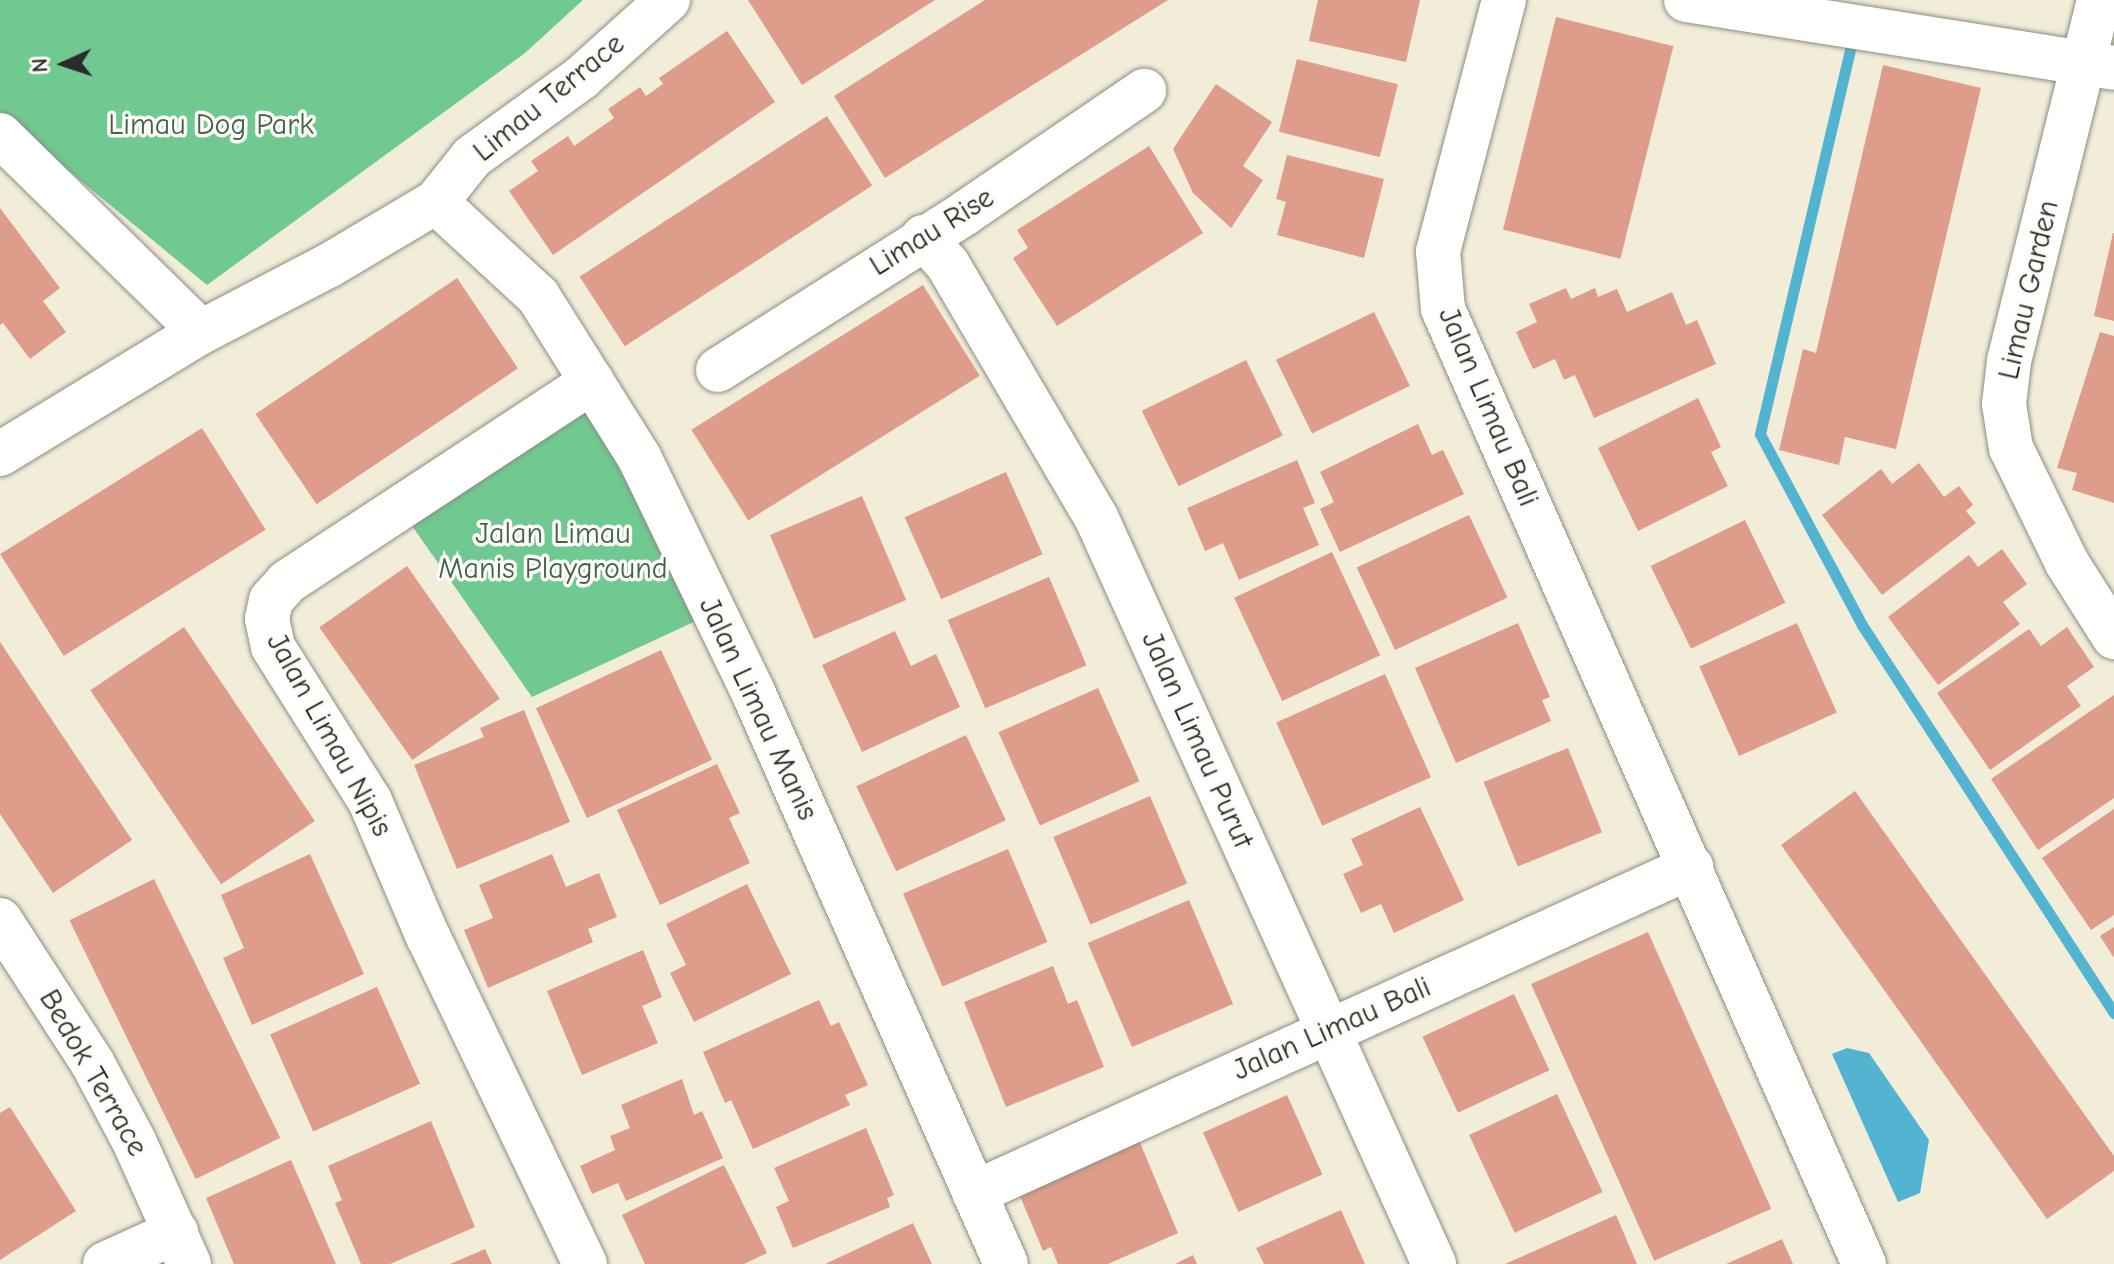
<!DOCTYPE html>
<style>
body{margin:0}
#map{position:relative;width:2114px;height:1264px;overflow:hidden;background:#f2edd8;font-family:"Comic Neue",sans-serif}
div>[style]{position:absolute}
.green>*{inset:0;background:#70c990}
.water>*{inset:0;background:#53b4d2}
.stream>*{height:11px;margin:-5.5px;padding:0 5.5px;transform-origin:5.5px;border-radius:5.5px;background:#53b4d2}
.building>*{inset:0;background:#de9d8b;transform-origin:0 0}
.roads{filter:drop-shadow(0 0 2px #8e8c82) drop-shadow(0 0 2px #8e8c82)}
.street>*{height:44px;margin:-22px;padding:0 22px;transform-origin:22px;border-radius:22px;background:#fff}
span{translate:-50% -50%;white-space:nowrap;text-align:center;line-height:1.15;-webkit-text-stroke:7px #fdfcf7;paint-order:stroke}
.street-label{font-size:30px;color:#2b2b2b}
.park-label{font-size:30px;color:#43624e}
.north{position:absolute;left:24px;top:24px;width:80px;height:80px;-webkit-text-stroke:6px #fdfcf7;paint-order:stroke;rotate:267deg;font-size:22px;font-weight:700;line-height:32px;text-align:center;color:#2b2b2b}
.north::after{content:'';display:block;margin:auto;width:28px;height:36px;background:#2b2b2b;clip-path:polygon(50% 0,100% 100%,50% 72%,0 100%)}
</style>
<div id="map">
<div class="green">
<div style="clip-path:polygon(0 0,583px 0,525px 53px,207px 285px,0 114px)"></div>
<div style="clip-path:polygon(589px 408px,624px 466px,698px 620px,532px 697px,410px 523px)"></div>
</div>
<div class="water">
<div style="clip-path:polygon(1847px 1048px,1869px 1053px,1929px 1140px,1920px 1193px,1898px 1202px,1832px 1054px)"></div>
</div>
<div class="stream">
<div style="left:1853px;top:37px;width:408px;rotate:103.2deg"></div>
<div style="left:1760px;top:434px;width:217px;rotate:61.9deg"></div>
<div style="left:1862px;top:625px;width:463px;rotate:57deg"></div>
</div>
<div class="building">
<div style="clip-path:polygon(748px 0,935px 0,802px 85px)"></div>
<div style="clip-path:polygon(985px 0,1168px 0,885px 178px,834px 96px)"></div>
<div style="clip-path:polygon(1318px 0,1420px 0,1406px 62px,1309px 41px)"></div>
<div style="left:1556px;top:17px;width:121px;height:219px;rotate:14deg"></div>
<div style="clip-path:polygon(727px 31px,775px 102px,553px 255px,509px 191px,538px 171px,531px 161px,568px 136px,574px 146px,614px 118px,608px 109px,640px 87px,646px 96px,663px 84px,659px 78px)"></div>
<div style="left:1297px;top:59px;width:104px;height:75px;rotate:14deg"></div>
<div style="clip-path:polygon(1883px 65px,1981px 88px,1896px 449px,1845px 437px,1839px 465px,1779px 450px,1803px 349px,1816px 353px)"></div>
<div style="clip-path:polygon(1216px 84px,1272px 122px,1243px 166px,1263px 180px,1231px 228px,1193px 193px,1173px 149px)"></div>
<div style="left:827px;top:116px;width:83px;height:295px;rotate:57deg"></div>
<div style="clip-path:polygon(1149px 146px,1203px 233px,1057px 326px,1013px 258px,1028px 248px,1017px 230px)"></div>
<div style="clip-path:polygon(1287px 155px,1384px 179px,1364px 258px,1277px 235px,1286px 202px,1276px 199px)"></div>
<div style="clip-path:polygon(0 208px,60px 288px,43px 301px,66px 332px,30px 359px,3px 323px,0 325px)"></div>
<div style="clip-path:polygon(2113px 233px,2114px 233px,2114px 321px,2094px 316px)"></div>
<div style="left:457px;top:278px;width:109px;height:243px;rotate:56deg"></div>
<div style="left:923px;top:285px;width:107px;height:273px;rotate:58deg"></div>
<div style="clip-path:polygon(1566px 288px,1571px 299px,1595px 288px,1598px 297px,1617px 289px,1627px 312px,1672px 292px,1686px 325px,1697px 320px,1716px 364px,1594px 418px,1575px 375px,1564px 380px,1555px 359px,1533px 369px,1516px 332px,1537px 322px,1529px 304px)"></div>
<div style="left:1374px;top:312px;width:82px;height:109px;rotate:64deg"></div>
<div style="clip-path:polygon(2100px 332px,2114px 336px,2114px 503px,2072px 490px,2077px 473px,2057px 468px)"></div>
<div style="left:1246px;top:360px;width:84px;height:116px;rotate:64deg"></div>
<div style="clip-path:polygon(1698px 398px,1721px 447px,1711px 452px,1728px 486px,1638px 531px,1598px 448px)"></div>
<div style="clip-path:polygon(1418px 424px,1432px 455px,1443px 450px,1464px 494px,1340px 552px,1320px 509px,1334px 502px,1320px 472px)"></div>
<div style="left:202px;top:428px;width:120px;height:238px;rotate:58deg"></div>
<div style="clip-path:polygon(1297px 460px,1315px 503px,1303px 508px,1319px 545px,1239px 580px,1223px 543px,1205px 551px,1187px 508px)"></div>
<div style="clip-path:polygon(1919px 463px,1944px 497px,1959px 486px,1973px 505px,1966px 511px,1976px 523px,1882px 595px,1822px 515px,1881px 469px,1892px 484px)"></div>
<div style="left:1006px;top:472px;width:90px;height:111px;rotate:66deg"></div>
<div style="left:862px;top:496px;width:113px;height:100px;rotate:67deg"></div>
<div style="left:1469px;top:515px;width:91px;height:124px;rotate:65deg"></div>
<div style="left:1745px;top:520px;width:92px;height:105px;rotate:64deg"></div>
<div style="clip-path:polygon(2002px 549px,2027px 584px,2003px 602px,2020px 624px,1938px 685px,1888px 617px,1969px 555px,1978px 567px)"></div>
<div style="left:1332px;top:552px;width:114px;height:108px;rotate:65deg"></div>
<div style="left:407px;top:566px;width:162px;height:107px;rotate:55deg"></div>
<div style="left:1049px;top:577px;width:96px;height:110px;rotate:67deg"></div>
<div style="clip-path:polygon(1518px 623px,1550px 697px,1542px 700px,1551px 721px,1456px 763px,1415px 668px)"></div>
<div style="left:1797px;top:623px;width:98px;height:107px;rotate:66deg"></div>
<div style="left:184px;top:627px;width:234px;height:113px;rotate:56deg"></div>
<div style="clip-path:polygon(2067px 627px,2094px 667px,2067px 686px,2081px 706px,1990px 770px,1937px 693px,2029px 629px,2041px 646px)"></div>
<div style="clip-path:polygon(895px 631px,911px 666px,936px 654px,960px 707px,862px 752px,822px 665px)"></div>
<div style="clip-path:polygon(0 642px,132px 840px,53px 893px,0 814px)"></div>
<div style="left:661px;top:650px;width:121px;height:138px;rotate:65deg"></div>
<div style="left:1385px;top:674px;width:113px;height:119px;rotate:66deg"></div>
<div style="left:1098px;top:688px;width:102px;height:109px;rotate:66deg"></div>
<div style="clip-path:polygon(2114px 695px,2114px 798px,2038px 850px,1991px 779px)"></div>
<div style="clip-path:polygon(524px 710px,570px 822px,457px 869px,414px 765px,484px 737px,480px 728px)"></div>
<div style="left:966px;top:735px;width:94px;height:121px;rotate:65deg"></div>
<div style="left:1568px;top:748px;width:91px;height:91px;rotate:68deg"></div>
<div style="clip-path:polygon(717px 764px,740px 813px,729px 818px,750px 863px,660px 905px,617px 810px)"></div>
<div style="clip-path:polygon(1855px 791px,2114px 1156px,2114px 1171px,2047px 1219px,1781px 845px)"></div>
<div style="left:1150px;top:796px;width:95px;height:105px;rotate:67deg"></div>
<div style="clip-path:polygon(1420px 807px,1464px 900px,1394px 933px,1381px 904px,1361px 913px,1343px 874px,1363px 865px,1351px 839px)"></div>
<div style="clip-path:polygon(2114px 809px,2114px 915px,2091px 930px,2042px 858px)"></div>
<div style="left:1008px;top:849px;width:101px;height:114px;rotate:67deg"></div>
<div style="clip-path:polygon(310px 854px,364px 974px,252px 1025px,223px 958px,244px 948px,221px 895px)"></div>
<div style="clip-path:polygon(552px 854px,566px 887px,599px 873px,617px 917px,588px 929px,593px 942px,488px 988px,464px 930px,493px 918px,479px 885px)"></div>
<div style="left:154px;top:879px;width:288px;height:94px;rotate:64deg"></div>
<div style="clip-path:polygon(747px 884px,791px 974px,694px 1022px,670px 973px,686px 965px,666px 924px)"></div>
<div style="left:1189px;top:900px;width:113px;height:110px;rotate:67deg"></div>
<div style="clip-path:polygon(2114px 927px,2114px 958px,2100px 936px)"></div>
<div style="left:1648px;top:932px;width:303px;height:128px;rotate:66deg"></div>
<div style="clip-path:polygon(643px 950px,662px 997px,642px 1006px,658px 1043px,582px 1075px,547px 991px)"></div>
<div style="clip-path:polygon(1053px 966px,1068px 1004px,1077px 1000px,1104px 1067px,1006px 1107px,964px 1002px)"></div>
<div style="left:377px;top:987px;width:106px;height:117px;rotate:66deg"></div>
<div style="left:1514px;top:994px;width:84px;height:101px;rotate:65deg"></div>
<div style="clip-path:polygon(819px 1000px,831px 1026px,839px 1022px,868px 1085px,845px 1095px,850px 1105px,753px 1149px,731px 1100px,725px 1103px,703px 1052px)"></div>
<div style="clip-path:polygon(682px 1079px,694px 1115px,702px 1111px,723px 1158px,626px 1201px,618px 1183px,592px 1194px,580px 1166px,615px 1150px,610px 1136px,630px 1128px,621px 1105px)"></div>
<div style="left:1557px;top:1094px;width:108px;height:97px;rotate:65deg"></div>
<div style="left:1287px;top:1095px;width:87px;height:92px;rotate:66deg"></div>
<div style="clip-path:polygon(10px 1107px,76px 1211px,0 1260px,0 1113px)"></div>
<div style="clip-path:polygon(431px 1121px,475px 1227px,390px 1264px,361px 1264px,335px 1203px,342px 1200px,328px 1166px)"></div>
<div style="clip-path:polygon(866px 1128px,894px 1195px,887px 1198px,890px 1207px,793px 1248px,776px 1207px,789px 1201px,774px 1168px)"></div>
<div style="clip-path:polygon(1138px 1138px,1178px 1233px,1108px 1264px,1058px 1264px,1051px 1247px,1043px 1251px,1017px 1189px)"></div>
<div style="clip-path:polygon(291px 1160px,336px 1264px,234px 1264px,206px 1198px)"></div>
<div style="clip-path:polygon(724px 1165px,767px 1253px,744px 1264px,645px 1264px,622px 1215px)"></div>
<div style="clip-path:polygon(1341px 1210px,1365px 1264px,1264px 1264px,1256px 1248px)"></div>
<div style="clip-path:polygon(1616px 1215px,1637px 1264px,1505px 1264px)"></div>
<div style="clip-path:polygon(913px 1223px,932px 1264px,825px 1264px)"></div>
<div style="clip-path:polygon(1782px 1239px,1793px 1264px,1726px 1264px)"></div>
<div style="clip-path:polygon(485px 1249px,492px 1264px,450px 1264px)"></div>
<div style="clip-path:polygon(1193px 1255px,1197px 1264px,1175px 1264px)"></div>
</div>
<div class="roads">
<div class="street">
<div style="left:1504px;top:0;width:260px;rotate:104.7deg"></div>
<div style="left:1438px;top:251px;width:58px;rotate:85.1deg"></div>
<div style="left:1443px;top:309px;width:1044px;rotate:66.21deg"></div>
<div style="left:1686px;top:0;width:433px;rotate:9deg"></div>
<div style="left:2099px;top:0;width:373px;rotate:104deg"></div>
<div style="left:2009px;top:362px;width:42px;rotate:96.8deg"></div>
<div style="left:2004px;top:404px;width:45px;rotate:81deg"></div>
<div style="left:2011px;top:448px;width:128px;rotate:64deg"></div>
<div style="left:2067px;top:563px;width:88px;rotate:57.6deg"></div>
<div style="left:0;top:135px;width:281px;rotate:44.4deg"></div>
<div style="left:436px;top:202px;width:139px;rotate:42.7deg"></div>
<div style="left:538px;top:296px;width:190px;rotate:57.9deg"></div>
<div style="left:639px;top:457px;width:261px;rotate:64.1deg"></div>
<div style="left:753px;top:692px;width:625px;rotate:66.14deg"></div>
<div style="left:923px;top:237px;width:38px;rotate:48deg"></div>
<div style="left:948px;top:265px;width:292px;rotate:59.6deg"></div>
<div style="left:1096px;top:517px;width:820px;rotate:65.65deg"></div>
<div style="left:718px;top:370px;width:293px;rotate:-32.4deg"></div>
<div style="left:965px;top:213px;width:217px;rotate:-34.3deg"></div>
<div style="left:0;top:454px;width:235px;rotate:-31.3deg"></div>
<div style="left:201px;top:332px;width:143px;rotate:-27.5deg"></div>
<div style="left:328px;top:266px;width:126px;rotate:-30.7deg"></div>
<div style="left:436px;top:202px;width:58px;rotate:-51.3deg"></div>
<div style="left:472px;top:157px;width:135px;rotate:-35.9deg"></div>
<div style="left:581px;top:78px;width:117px;rotate:-41.9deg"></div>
<div style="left:0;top:920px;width:171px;rotate:57.1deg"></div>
<div style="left:93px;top:1064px;width:87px;rotate:62deg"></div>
<div style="left:134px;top:1141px;width:135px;rotate:65.9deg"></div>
<div style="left:974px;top:1193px;width:788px;rotate:-24.45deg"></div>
<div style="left:105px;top:1264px;width:78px;rotate:-24.3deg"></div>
<div style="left:585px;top:1264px;width:363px;rotate:-115.6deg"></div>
<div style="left:428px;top:937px;width:148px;rotate:-113.1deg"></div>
<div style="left:370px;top:801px;width:182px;rotate:-122.2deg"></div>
<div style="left:273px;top:647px;width:29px;rotate:-102deg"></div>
<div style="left:267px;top:619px;width:19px;rotate:-78deg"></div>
<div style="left:271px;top:600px;width:24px;rotate:-48deg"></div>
<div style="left:287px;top:582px;width:365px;rotate:-33.3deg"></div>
</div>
</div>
<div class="street-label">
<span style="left:549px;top:98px;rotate:-39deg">Limau Terrace</span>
<span style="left:932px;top:232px;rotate:-32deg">Limau Rise</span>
<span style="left:2029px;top:290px;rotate:-77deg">Limau Garden</span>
<span style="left:1488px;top:407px;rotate:67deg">Jalan Limau Bali</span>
<span style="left:758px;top:709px;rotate:65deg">Jalan Limau Manis</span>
<span style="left:329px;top:735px;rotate:61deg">Jalan Limau Nipis</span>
<span style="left:1197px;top:740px;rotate:66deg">Jalan Limau Purut</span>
<span style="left:1332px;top:1029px;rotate:-24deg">Jalan Limau Bali</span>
<span style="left:93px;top:1073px;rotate:60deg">Bedok Terrace</span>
</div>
<div class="park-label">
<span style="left:211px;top:125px">Limau Dog Park</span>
<span style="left:553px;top:551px">Jalan Limau<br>Manis Playground</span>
</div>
<div class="north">N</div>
</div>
